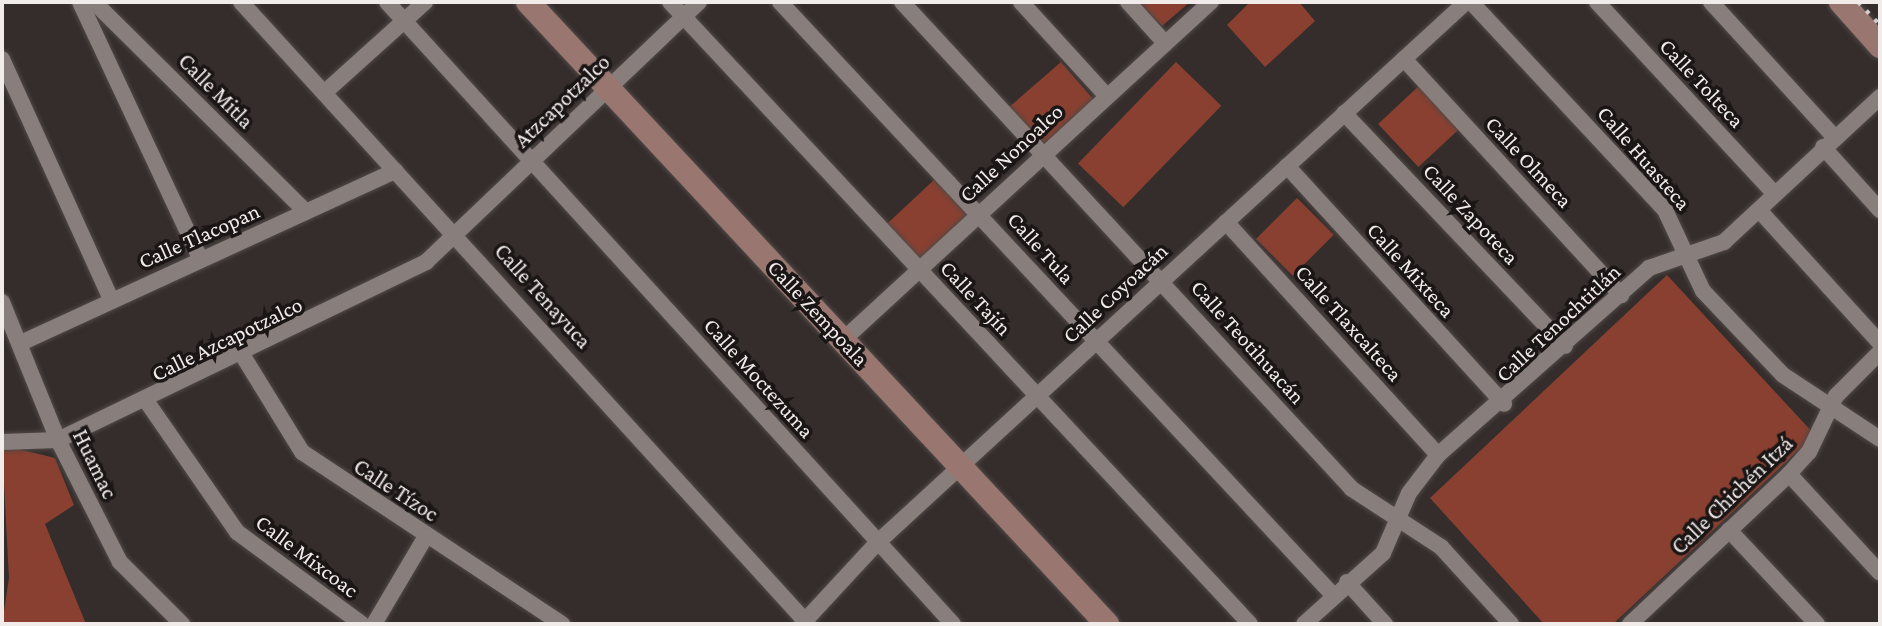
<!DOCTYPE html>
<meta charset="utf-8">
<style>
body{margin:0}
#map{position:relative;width:1882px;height:626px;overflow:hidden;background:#352d2b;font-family:"Crimson Pro",serif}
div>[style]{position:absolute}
.green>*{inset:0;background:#894031;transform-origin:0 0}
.roads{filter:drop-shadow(0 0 2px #4f4947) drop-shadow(0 0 2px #4f4947)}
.street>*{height:16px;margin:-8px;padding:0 8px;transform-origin:8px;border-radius:8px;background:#887e7c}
.secondary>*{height:24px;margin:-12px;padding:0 12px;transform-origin:12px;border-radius:12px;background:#997770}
.rail>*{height:4px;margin-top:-2px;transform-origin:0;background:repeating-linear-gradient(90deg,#d1ccca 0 4px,transparent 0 12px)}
span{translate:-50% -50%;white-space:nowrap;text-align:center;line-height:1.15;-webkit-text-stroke:7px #1a1615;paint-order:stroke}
.street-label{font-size:22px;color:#f1ecea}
.frame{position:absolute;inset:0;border:4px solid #f1ecea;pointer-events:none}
</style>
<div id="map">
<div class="green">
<div style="clip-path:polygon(1138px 2px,1190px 2px,1162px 26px)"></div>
<div style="clip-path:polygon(1250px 2px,1299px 2px,1315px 21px,1265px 67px,1227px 25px)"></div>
<div style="left:1061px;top:62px;width:52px;height:69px;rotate:49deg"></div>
<div style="left:1176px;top:62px;width:63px;height:141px;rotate:44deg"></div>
<div style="left:1422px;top:83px;width:59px;height:60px;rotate:47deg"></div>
<div style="left:935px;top:179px;width:54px;height:67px;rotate:47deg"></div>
<div style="left:1297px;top:198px;width:52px;height:58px;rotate:45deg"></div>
<div style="clip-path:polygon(1667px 275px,1815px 435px,1613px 624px,1544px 624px,1430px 498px)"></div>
<div style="clip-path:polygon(2px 445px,55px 458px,74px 505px,45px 524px,86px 624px,2px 624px,9px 578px)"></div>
</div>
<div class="roads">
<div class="street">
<div style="left:80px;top:2px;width:285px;rotate:64.9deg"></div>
<div style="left:94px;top:2px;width:298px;rotate:44.7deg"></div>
<div style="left:241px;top:2px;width:842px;rotate:47.65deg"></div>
<div style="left:387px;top:2px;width:841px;rotate:47.7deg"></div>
<div style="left:670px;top:2px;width:850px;rotate:47deg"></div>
<div style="left:780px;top:2px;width:811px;rotate:47deg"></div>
<div style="left:902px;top:2px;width:663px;rotate:47.26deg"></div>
<div style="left:1352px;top:489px;width:106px;rotate:33.1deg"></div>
<div style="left:1441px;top:547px;width:104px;rotate:47.7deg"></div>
<div style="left:1021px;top:2px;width:126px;rotate:47.6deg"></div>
<div style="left:1128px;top:2px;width:55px;rotate:47.9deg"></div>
<div style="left:1471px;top:2px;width:284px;rotate:47deg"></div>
<div style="left:1665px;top:210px;width:89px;rotate:64.9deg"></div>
<div style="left:1703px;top:291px;width:116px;rotate:46.4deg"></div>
<div style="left:1783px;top:375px;width:116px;rotate:33.4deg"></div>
<div style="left:1597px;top:2px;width:262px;rotate:47.2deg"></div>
<div style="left:1711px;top:2px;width:184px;rotate:47.6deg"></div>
<div style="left:2px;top:59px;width:264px;rotate:65.6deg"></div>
<div style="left:1404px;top:59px;width:321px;rotate:47.4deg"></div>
<div style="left:324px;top:93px;width:136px;rotate:-42deg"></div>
<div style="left:1344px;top:113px;width:321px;rotate:46.5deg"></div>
<div style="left:1823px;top:147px;width:85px;rotate:47.9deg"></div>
<div style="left:1287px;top:166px;width:322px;rotate:47.6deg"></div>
<div style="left:1759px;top:210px;width:180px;rotate:47.7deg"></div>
<div style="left:1226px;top:222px;width:315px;rotate:47.7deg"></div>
<div style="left:2px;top:302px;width:149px;rotate:67.9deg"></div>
<div style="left:58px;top:440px;width:137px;rotate:63.1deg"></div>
<div style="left:120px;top:562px;width:88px;rotate:45deg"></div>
<div style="left:843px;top:340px;width:500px;rotate:-42.6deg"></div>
<div style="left:21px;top:343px;width:412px;rotate:-24.7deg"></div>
<div style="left:243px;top:356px;width:113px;rotate:58.4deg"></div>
<div style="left:302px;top:452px;width:312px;rotate:33.5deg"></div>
<div style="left:147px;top:402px;width:158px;rotate:55.3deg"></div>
<div style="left:237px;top:532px;width:155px;rotate:36.4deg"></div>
<div style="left:2px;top:442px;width:56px;rotate:-2deg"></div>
<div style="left:58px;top:440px;width:409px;rotate:-25.8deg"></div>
<div style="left:426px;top:262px;width:377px;rotate:-43.6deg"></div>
<div style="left:1789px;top:474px;width:134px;rotate:47.4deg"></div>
<div style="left:1729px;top:530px;width:129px;rotate:46.9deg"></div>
<div style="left:1347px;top:582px;width:57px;rotate:47.9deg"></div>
<div style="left:374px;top:624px;width:102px;rotate:-59.4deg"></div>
<div style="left:802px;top:624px;width:110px;rotate:-47.2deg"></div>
<div style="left:877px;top:543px;width:800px;rotate:-42.57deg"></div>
<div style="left:1304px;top:624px;width:106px;rotate:-41.9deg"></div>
<div style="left:1383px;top:553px;width:65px;rotate:-66.6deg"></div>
<div style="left:1409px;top:493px;width:48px;rotate:-52.7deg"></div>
<div style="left:1438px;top:455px;width:282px;rotate:-41.5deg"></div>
<div style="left:1649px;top:268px;width:79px;rotate:-19.1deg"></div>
<div style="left:1724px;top:242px;width:213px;rotate:-42.9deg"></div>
<div style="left:1630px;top:624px;width:219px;rotate:-43.3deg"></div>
<div style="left:1789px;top:474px;width:30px;rotate:-48deg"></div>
<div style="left:1809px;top:452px;width:62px;rotate:-64.3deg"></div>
<div style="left:1836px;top:396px;width:62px;rotate:-45deg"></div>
</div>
<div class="secondary">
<div style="left:528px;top:2px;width:850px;rotate:47.05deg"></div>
<div style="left:1841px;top:2px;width:59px;rotate:48.4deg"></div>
</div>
</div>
<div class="rail">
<div style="left:1858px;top:2px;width:32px;rotate:46deg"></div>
</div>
<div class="street-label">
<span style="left:1702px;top:83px;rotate:47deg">Calle Tolteca</span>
<span style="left:216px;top:91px;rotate:45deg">Calle Mitla</span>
<span style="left:562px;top:101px;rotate:-44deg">Atzcapotzalco</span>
<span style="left:1011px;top:153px;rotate:-43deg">Calle Nonoalco</span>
<span style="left:1644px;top:158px;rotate:49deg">Calle Huasteca</span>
<span style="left:1529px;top:162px;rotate:47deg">Calle Olmeca</span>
<span style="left:1471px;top:214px;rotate:47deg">Calle Zapoteca</span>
<span style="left:199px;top:236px;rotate:-24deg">Calle Tlacopan</span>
<span style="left:1041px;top:248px;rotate:48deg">Calle Tula</span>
<span style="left:1411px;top:270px;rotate:48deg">Calle Mixteca</span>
<span style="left:1115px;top:293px;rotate:-43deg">Calle Coyoacán</span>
<span style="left:543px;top:296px;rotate:48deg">Calle Tenayuca</span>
<span style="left:976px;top:298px;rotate:47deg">Calle Tajín</span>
<span style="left:818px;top:313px;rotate:47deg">Calle Zempoala</span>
<span style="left:1349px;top:323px;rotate:48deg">Calle Tlaxcalteca</span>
<span style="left:1558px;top:323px;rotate:-43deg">Calle Tenochtitlán</span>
<span style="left:227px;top:339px;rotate:-26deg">Calle Azcapotzalco</span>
<span style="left:1248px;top:342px;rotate:48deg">Calle Teotihuacán</span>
<span style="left:759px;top:378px;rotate:48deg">Calle Moctezuma</span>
<span style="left:95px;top:464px;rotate:64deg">Huamac</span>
<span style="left:396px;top:490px;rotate:33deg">Calle Tízoc</span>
<span style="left:1732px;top:495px;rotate:-44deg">Calle Chichén Itzá</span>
<span style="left:307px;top:556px;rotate:37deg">Calle Mixcoac</span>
</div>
<div class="frame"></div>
</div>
